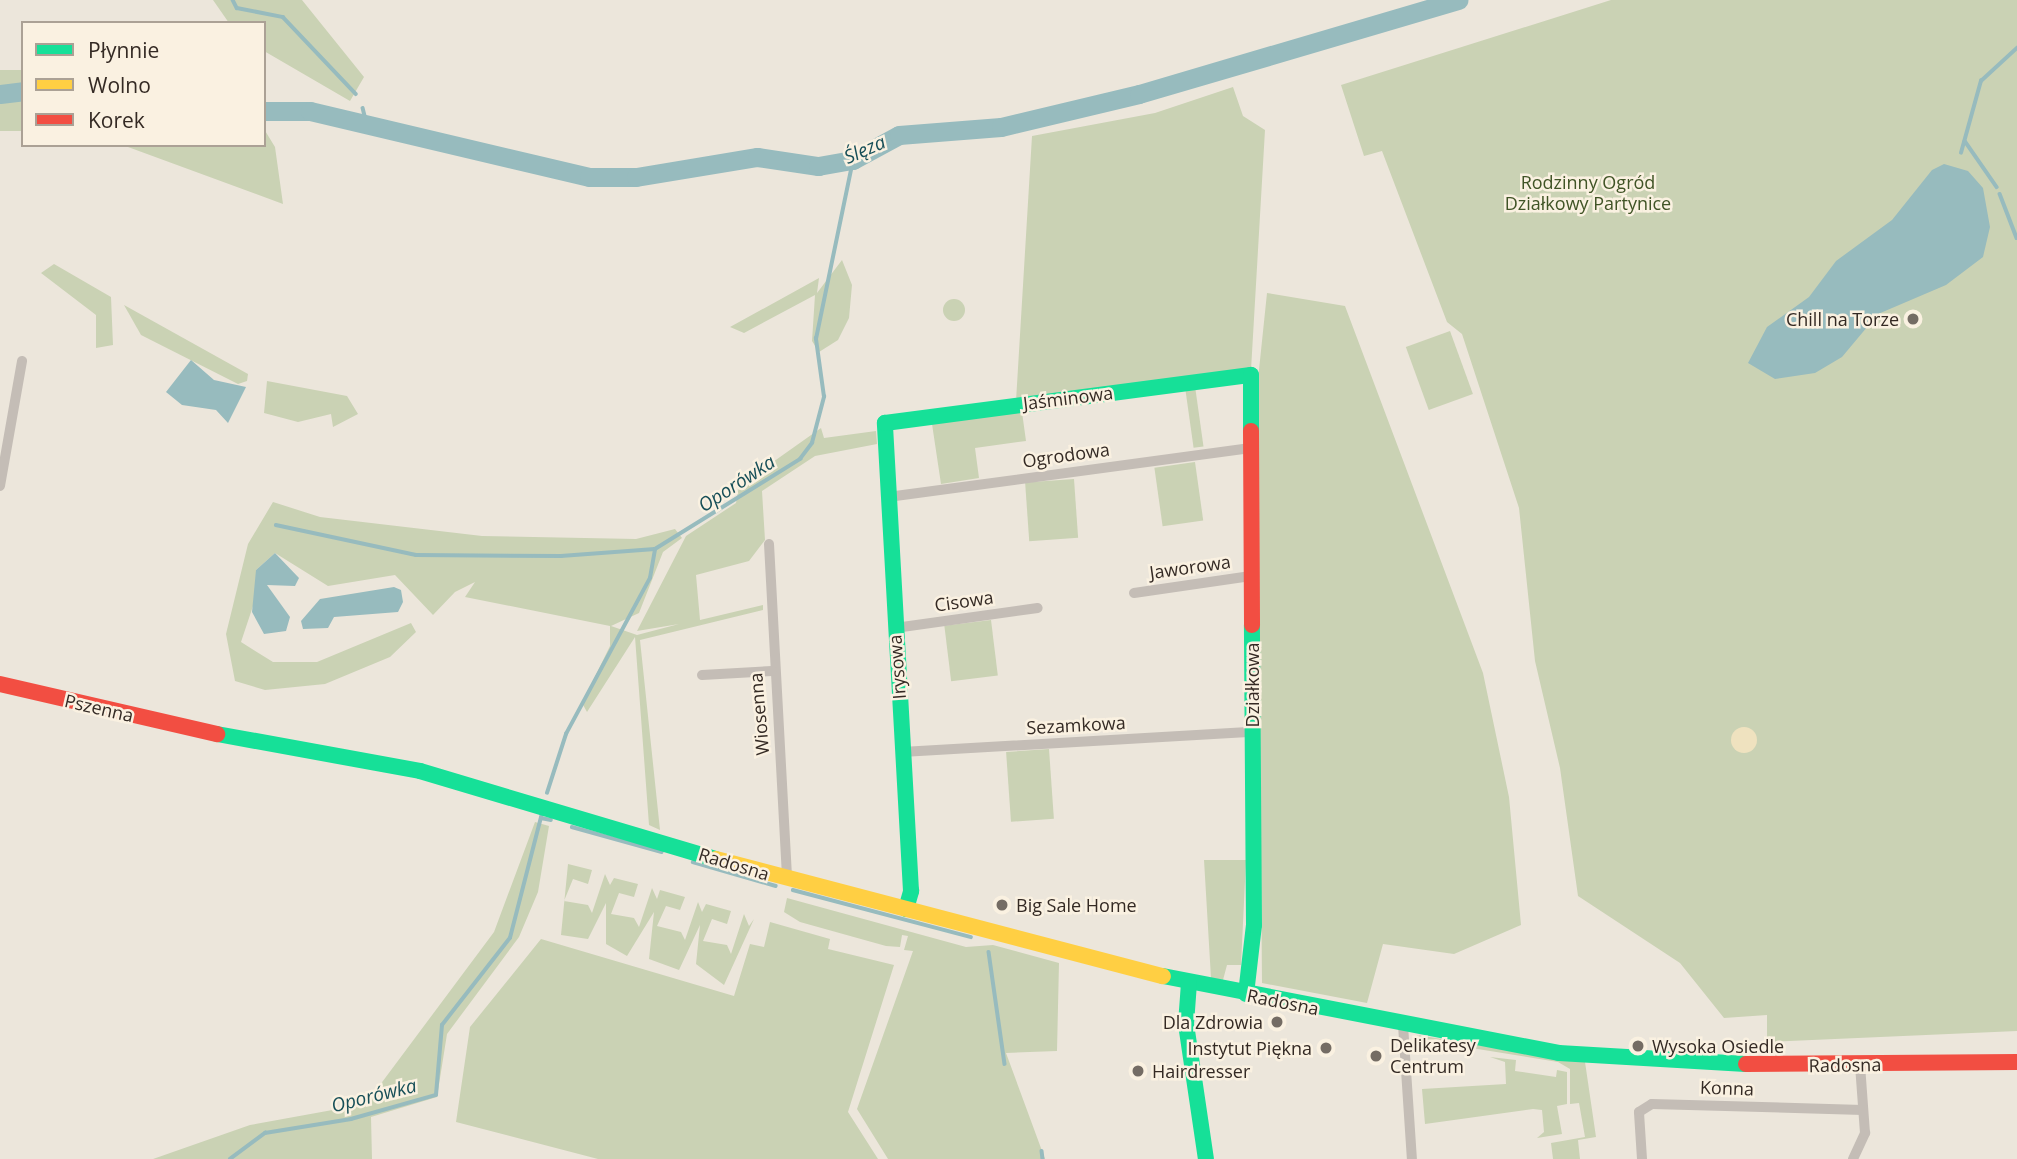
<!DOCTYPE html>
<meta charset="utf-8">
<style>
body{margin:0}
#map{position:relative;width:2017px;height:1159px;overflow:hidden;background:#ece6db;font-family:"Open Sans",sans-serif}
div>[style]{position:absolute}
.green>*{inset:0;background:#cad2b4;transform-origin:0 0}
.round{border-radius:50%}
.sand>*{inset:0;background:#efe2bf}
.water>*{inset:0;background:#97bbbe}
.stream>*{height:3.5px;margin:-1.75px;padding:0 1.75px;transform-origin:1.75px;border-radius:1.75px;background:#97bbbe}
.river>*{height:19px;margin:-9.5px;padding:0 9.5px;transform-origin:9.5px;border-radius:9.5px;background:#97bbbe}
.street>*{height:10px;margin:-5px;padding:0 5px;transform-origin:5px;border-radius:5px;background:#c4bdb6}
.fast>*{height:16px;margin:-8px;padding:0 8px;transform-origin:8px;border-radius:8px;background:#16e098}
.slow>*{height:16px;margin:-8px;padding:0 8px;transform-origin:8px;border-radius:8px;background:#ffcf43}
.jam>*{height:16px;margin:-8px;padding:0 8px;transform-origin:8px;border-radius:8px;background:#f24e42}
.dots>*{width:19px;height:19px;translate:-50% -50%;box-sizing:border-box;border:4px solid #faf1e1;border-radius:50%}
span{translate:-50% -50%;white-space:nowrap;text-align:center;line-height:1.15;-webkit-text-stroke:5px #faf1e1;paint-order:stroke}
.park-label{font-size:18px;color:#405426}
.poi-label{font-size:18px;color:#342a24}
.right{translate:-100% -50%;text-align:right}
.left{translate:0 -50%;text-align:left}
.street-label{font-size:18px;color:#342a24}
.water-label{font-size:19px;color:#174f58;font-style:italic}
.legend{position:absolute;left:21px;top:21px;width:245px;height:126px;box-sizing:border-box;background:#faf1e1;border:2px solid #aba195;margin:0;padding:9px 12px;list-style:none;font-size:21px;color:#342a24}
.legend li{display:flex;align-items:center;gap:14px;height:35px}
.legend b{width:35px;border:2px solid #aba195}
</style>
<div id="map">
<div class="green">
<div style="clip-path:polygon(213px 0,302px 0,364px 77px,350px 101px,264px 51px,264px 23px,229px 23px)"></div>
<div style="clip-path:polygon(1611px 0,2017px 0,2017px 1031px,1767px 1042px,1767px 1015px,1724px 1018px,1680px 963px,1578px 896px,1560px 768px,1535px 661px,1519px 508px,1462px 334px,1447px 322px,1382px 151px,1364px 156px,1341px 85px)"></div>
<div style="left:23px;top:70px;width:61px;height:23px;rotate:90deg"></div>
<div style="clip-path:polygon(1233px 87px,1243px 116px,1265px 130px,1251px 370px,1016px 401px,1032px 136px,1155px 113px)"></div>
<div style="clip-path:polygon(264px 129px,275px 147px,283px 204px,128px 147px,264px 145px)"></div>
<div style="clip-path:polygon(842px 260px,852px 285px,849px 318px,838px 340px,819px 352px,812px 341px,815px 295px,744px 333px,730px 327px,819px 278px,817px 293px)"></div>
<div style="clip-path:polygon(54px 264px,111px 297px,113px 345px,96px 348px,96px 315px,41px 273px)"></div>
<div style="clip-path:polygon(1267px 293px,1345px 306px,1483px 673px,1509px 797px,1521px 925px,1454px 954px,1383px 944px,1367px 1003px,1262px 983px,1257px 389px)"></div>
<div class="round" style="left:943px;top:299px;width:22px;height:22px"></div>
<div style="clip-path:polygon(124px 305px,248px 374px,247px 381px,238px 384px,141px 335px)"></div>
<div style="left:1450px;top:331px;width:67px;height:47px;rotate:70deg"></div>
<div style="clip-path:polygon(267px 381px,347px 396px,358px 414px,333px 427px,331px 414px,298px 422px,264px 413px)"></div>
<div style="left:1195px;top:386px;width:61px;height:10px;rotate:82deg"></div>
<div style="clip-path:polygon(1022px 412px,1026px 441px,975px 448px,979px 478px,941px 484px,932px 424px)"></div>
<div style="clip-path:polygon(821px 428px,824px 438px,876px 431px,877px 444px,815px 456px,762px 491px,765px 540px,749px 561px,696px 575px,700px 620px,763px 605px,763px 610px,640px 640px,660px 830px,649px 825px,635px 637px,587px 712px,582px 703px,610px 646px,610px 626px,465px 597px,475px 582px,455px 592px,433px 615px,395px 575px,328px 586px,275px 553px,256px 570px,257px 594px,241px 642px,273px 662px,317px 662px,411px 623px,416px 632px,390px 657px,325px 684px,265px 690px,235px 681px,226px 634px,248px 544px,273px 502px,320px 517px,482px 536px,636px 539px,675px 529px,682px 538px,663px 552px,639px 613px,611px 626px,637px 635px,679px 624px,637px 631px,686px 536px,736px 503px,739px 486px)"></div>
<div style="left:1195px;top:462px;width:59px;height:41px;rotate:82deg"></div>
<div style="left:1074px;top:479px;width:59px;height:49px;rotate:86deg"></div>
<div style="left:991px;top:620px;width:56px;height:47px;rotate:83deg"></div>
<div style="left:1049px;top:749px;width:70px;height:43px;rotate:86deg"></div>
<div style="clip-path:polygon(535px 822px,549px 826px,538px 892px,519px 937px,447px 1034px,437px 1097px,371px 1117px,372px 1159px,153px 1159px,250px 1125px,349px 1107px,371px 1097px,494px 932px)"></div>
<div style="clip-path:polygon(1204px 860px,1246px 860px,1241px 965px,1227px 965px,1223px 980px,1211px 978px)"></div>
<div style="clip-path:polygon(568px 864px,592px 870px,588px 884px,573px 879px,564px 901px,588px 905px,592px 913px,605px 874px,610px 885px,614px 878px,638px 884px,634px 897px,619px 893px,611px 914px,634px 918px,639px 927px,652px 888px,657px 899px,660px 890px,685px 897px,680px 910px,666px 906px,657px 926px,681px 932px,685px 940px,698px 902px,702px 912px,706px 904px,731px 911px,727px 924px,712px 919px,703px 941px,727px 945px,731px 954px,744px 914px,749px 926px,754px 919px,724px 985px,696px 964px,700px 925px,679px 970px,649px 959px,654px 912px,627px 956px,606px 944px,606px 903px,588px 939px,561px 935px)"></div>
<div style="clip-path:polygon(787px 898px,966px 947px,993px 945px,1059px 963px,1057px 1051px,1006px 1053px,1045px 1159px,888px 1159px,857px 1109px,913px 951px,904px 950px,908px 936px,902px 935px,900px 947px,886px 946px,800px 922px,784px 912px)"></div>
<div style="clip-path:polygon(770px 922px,830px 939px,828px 949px,894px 965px,848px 1112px,878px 1159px,598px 1159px,456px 1122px,470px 1027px,541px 939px,734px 996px,750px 944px,764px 947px)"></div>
<div style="clip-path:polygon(1417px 1035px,1585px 1062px,1596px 1137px,1578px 1140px,1580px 1159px,1553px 1159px,1551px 1143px,1585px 1137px,1579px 1103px,1570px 1104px,1570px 1069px,1558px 1062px,1415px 1039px)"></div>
<div style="clip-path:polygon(1490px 1057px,1516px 1060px,1515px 1071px,1556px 1077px,1557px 1070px,1567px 1072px,1567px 1104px,1557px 1106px,1562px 1134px,1537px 1138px,1544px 1132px,1542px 1110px,1533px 1109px,1425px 1124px,1422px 1089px,1506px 1084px,1505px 1062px)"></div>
</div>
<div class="sand">
<div class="round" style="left:1731px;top:727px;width:26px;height:26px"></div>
</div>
<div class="water">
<div style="clip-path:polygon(1944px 164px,1968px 171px,1983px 188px,1990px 227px,1983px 257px,1946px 285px,1878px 314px,1842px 357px,1815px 373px,1775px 379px,1748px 363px,1767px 327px,1809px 297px,1836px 261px,1892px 220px,1932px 170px)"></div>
<div style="clip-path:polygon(191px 360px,214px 380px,246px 387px,228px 423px,216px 410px,182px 405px,166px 392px)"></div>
<div style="clip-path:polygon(275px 553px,299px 578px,295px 586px,267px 585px,290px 617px,286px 631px,264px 634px,252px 612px,256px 570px)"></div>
<div style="clip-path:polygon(394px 587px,401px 590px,403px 602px,398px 612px,334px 617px,328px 628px,303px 629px,301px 621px,320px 599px)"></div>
</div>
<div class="stream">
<div style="left:233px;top:0;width:9px;rotate:63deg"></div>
<div style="left:237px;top:8px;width:47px;rotate:11.1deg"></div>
<div style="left:283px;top:17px;width:106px;rotate:46.5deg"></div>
<div style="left:363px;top:108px;width:16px;rotate:76deg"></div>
<div style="left:1965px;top:141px;width:56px;rotate:55.2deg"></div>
<div style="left:1961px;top:153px;width:75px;rotate:-74.5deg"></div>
<div style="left:1981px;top:81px;width:49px;rotate:-42.5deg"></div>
<div style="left:2000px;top:194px;width:47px;rotate:68.9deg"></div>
<div style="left:276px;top:525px;width:143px;rotate:12.1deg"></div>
<div style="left:416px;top:555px;width:145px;rotate:0.4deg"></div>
<div style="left:561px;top:556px;width:94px;rotate:-4.3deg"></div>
<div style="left:547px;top:793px;width:62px;rotate:-72.1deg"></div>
<div style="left:566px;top:734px;width:177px;rotate:-61.7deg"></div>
<div style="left:650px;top:578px;width:29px;rotate:-80deg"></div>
<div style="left:655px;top:549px;width:171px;rotate:-31.8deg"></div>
<div style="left:800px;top:459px;width:20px;rotate:-53deg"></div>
<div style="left:812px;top:443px;width:48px;rotate:-75.4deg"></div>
<div style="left:824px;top:397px;width:59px;rotate:-97.9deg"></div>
<div style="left:816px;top:339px;width:183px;rotate:-78.3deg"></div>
<div style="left:541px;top:818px;width:10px;rotate:11deg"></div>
<div style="left:572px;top:827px;width:93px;rotate:15.5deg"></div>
<div style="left:693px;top:862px;width:86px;rotate:16.1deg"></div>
<div style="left:793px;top:890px;width:184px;rotate:14.8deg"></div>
<div style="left:989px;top:952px;width:113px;rotate:81.9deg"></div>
<div style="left:1042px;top:1151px;width:8px;rotate:83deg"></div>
<div style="left:230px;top:1159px;width:44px;rotate:-36.6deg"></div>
<div style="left:265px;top:1133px;width:87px;rotate:-9.2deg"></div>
<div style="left:351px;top:1119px;width:88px;rotate:-15.8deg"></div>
<div style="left:436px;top:1095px;width:70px;rotate:-85.1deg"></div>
<div style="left:442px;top:1025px;width:110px;rotate:-52deg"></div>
<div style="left:510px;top:938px;width:129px;rotate:-75.6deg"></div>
</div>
<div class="river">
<div style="left:0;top:94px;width:23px;rotate:-7deg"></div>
<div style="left:264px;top:111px;width:46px"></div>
<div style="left:310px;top:111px;width:287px;rotate:13.3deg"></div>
<div style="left:589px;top:177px;width:47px"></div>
<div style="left:636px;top:177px;width:123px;rotate:-9.4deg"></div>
<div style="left:757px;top:157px;width:62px;rotate:8.4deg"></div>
<div style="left:818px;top:166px;width:36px;rotate:-10deg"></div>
<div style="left:853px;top:160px;width:52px;rotate:-28.5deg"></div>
<div style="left:899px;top:135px;width:102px;rotate:-4.5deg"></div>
<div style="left:1001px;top:127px;width:142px;rotate:-13.4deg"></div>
<div style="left:1139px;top:94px;width:333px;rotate:-16.4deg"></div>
</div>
<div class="street">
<div style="left:0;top:486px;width:127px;rotate:-80deg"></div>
<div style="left:888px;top:497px;width:364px;rotate:-7.7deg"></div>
<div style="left:769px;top:544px;width:335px;rotate:86.9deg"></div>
<div style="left:1134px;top:593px;width:118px;rotate:-8.3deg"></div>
<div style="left:895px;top:628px;width:144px;rotate:-8deg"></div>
<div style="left:702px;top:675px;width:70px;rotate:-3.3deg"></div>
<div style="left:902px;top:752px;width:351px;rotate:-3.3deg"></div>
<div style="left:1403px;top:1025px;width:134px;rotate:86.2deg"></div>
<div style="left:1642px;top:1159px;width:47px;rotate:-93.7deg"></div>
<div style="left:1639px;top:1112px;width:15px;rotate:-32deg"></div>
<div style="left:1652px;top:1104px;width:211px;rotate:1.6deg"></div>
<div style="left:1853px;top:1159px;width:29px;rotate:-65deg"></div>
<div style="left:1865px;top:1133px;width:68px;rotate:-94.2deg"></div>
</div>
<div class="fast">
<div style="left:217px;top:734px;width:206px;rotate:10.3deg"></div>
<div style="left:420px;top:771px;width:309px;rotate:16.6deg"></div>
<div style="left:906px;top:909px;width:19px;rotate:-74deg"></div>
<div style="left:911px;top:891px;width:469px;rotate:-93.2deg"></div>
<div style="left:885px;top:423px;width:369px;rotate:-7.5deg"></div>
<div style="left:1251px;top:375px;width:56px;rotate:90deg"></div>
<div style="left:1163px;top:976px;width:403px;rotate:11deg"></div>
<div style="left:1559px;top:1053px;width:187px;rotate:3.4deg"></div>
<div style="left:1189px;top:983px;width:41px;rotate:94.2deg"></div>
<div style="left:1186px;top:1024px;width:136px;rotate:81.6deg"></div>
<div style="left:1246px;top:994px;width:69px;rotate:-83.4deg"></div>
<div style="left:1254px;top:925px;width:300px;rotate:-90.4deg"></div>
</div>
<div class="slow">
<div style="left:716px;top:859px;width:462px;rotate:14.7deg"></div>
</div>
<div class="jam">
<div style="left:1251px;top:431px;width:194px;rotate:89.7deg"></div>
<div style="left:0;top:684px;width:223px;rotate:13deg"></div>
<div style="left:1746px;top:1064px;width:271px;rotate:-0.4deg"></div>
</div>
<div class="dots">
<div style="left:1913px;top:319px;background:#746c64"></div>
<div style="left:1002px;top:905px;background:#746c64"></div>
<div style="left:1277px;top:1022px;background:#746c64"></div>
<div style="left:1638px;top:1046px;background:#746c64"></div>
<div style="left:1326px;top:1048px;background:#746c64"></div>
<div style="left:1376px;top:1056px;background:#746c64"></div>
<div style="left:1138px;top:1071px;background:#746c64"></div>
</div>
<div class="park-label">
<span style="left:1588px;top:193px">Rodzinny Ogród<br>Działkowy Partynice</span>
</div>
<div class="poi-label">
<span class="right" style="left:1899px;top:319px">Chill na Torze</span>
<span class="left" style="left:1016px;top:905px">Big Sale Home</span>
<span class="right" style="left:1263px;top:1022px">Dla Zdrowia</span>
<span class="left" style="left:1390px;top:1056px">Delikatesy<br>Centrum</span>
<span class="left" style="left:1652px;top:1046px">Wysoka Osiedle</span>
<span class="right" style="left:1312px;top:1048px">Instytut Piękna</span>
<span class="left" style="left:1152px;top:1071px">Hairdresser</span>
</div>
<div class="street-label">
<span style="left:1068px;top:398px;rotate:-7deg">Jaśminowa</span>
<span style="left:1066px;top:455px;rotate:-8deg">Ogrodowa</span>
<span style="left:1190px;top:567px;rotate:-8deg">Jaworowa</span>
<span style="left:964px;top:601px;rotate:-8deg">Cisowa</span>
<span style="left:897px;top:667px;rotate:-94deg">Irysowa</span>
<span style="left:1252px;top:685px;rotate:-90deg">Działkowa</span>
<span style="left:99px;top:708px;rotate:13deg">Pszenna</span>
<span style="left:759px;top:714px;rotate:-95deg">Wiosenna</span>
<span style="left:1076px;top:725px;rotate:-3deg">Sezamkowa</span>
<span style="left:734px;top:864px;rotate:17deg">Radosna</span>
<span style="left:1283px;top:1002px;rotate:11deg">Radosna</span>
<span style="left:1845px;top:1065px;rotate:-1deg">Radosna</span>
<span style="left:1727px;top:1088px;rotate:2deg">Konna</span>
</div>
<div class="water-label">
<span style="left:865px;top:150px;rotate:-24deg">Ślęza</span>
<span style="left:737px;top:484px;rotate:-33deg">Oporówka</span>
<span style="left:374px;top:1096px;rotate:-14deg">Oporówka</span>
</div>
<ul class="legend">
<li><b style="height:9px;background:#16e098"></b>Płynnie</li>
<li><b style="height:9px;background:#ffcf43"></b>Wolno</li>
<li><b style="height:9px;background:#f24e42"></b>Korek</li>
</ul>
</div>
